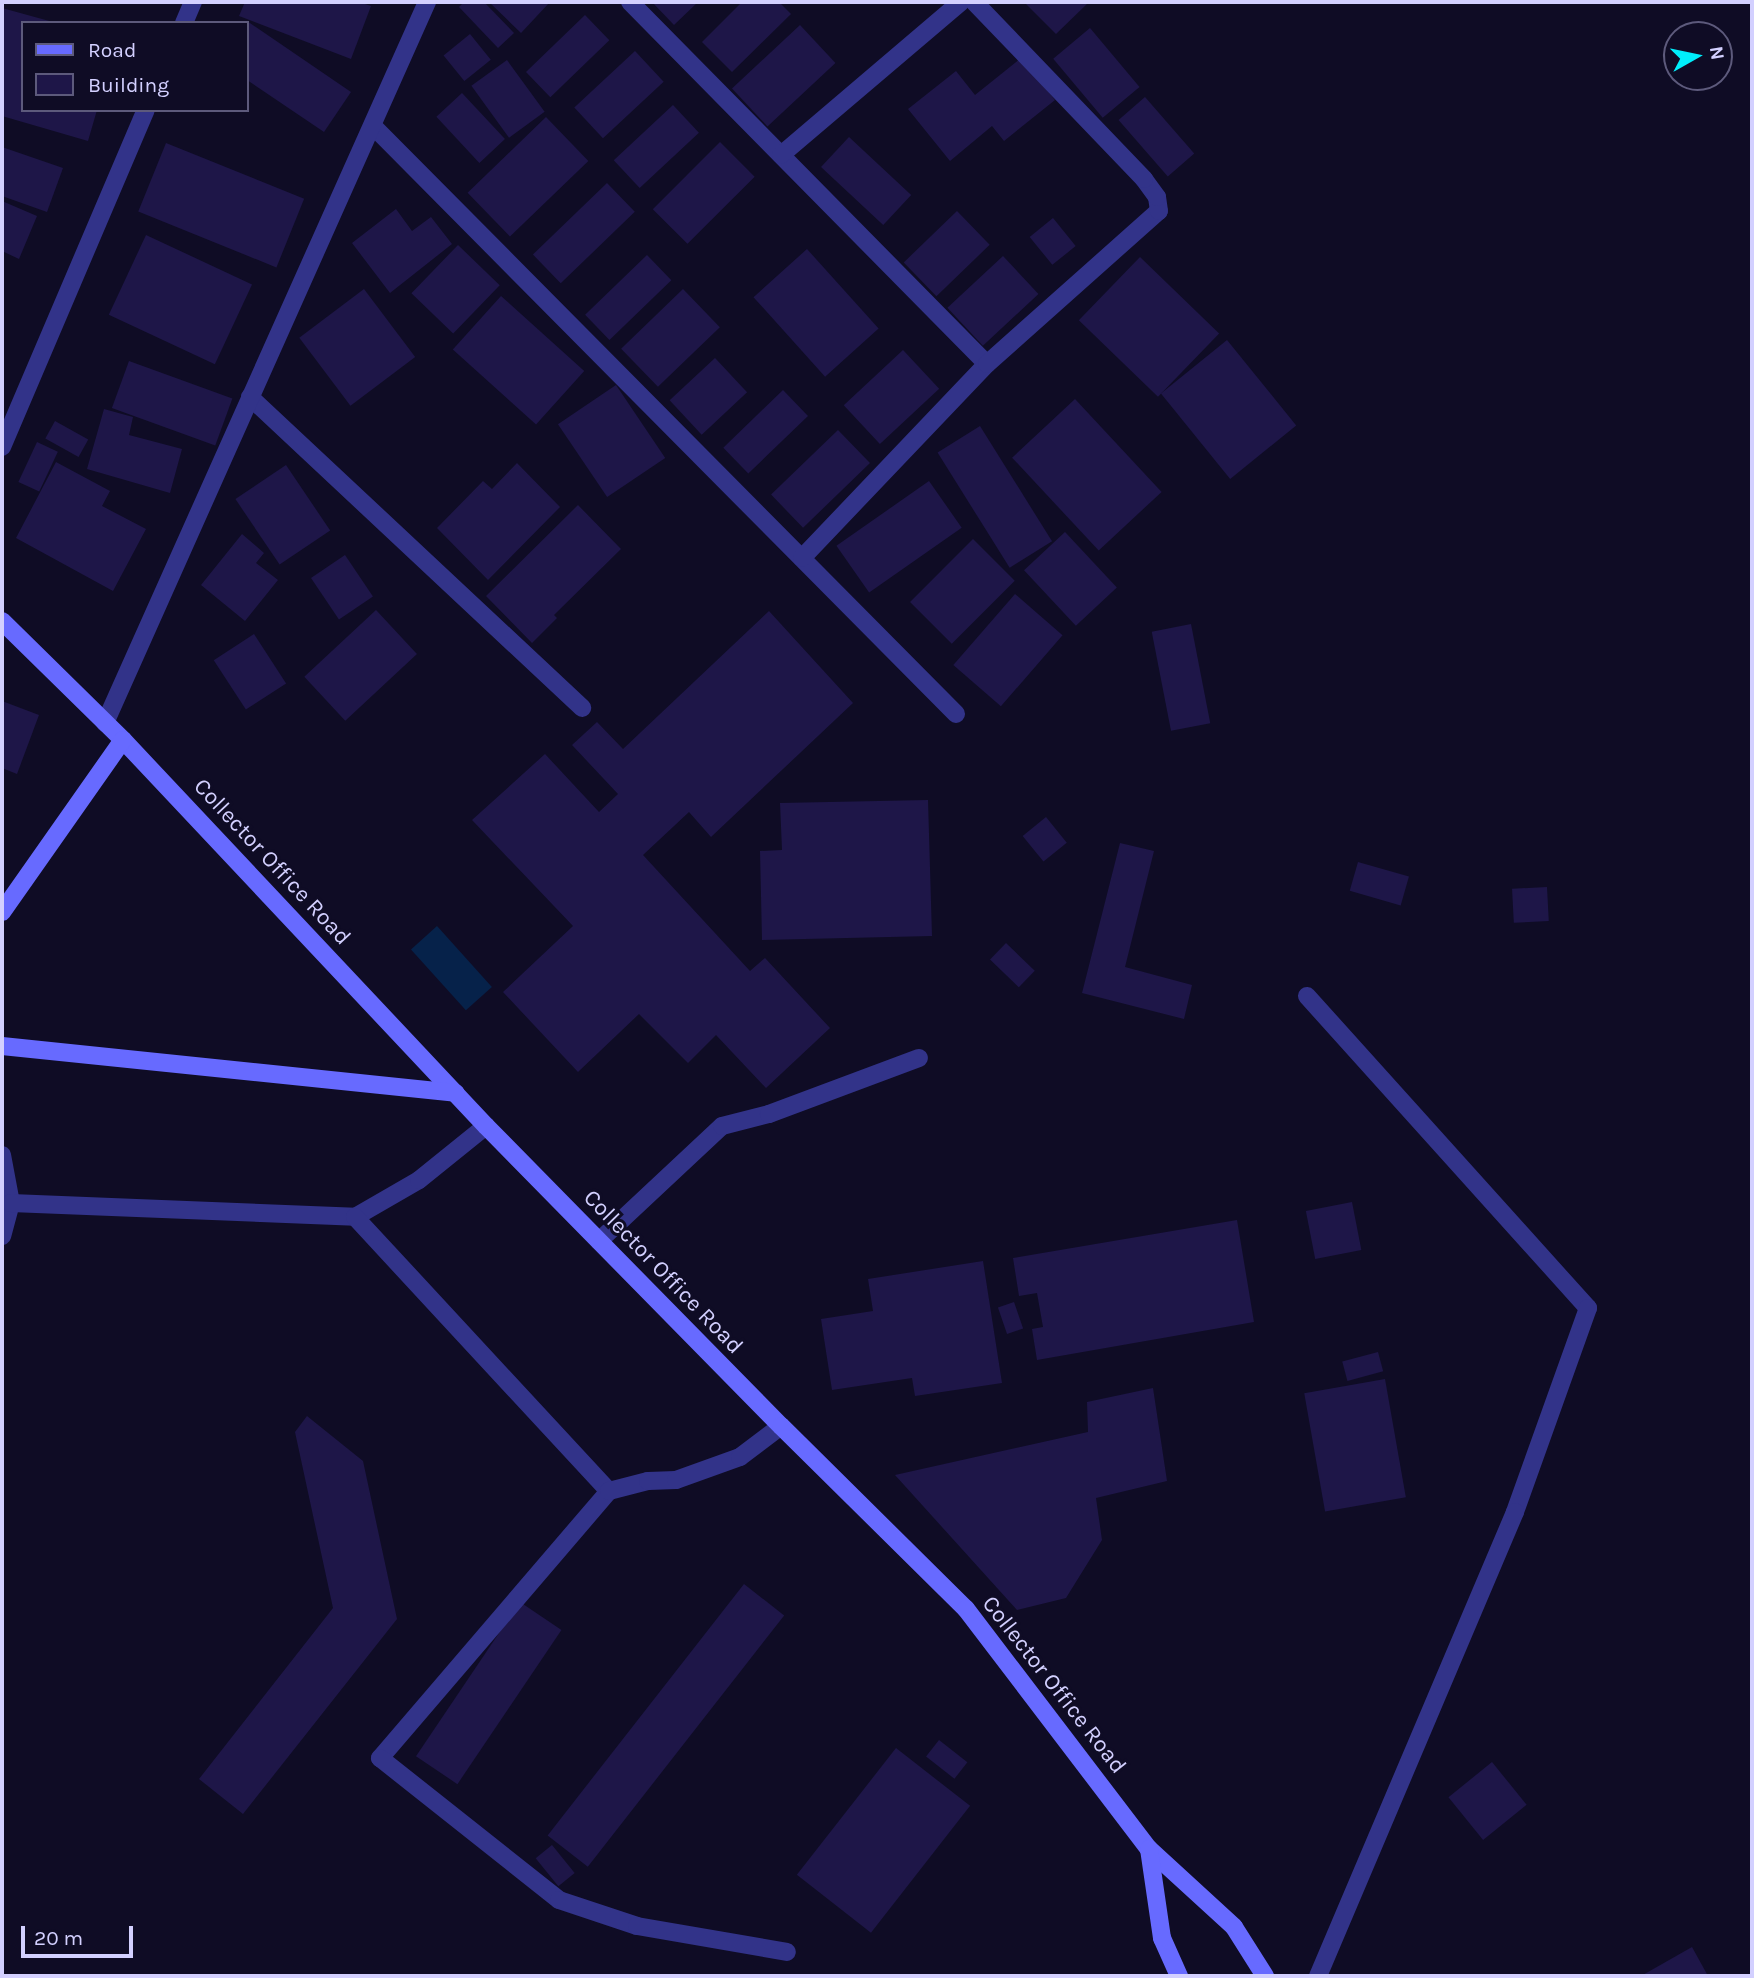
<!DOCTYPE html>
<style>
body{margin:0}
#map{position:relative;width:1754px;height:1978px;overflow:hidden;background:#0f0c25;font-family:Karla,sans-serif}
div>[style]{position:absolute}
.water>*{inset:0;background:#06224a;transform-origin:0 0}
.building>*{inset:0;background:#1e1648;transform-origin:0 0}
.lane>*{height:18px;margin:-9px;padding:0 9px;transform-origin:9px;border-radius:9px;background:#323389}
.street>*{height:18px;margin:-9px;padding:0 9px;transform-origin:9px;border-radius:9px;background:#323389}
.secondary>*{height:18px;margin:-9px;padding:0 9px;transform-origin:9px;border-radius:9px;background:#676aff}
span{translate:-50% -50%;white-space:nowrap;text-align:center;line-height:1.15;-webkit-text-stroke:6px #0f0c25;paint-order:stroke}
.street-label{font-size:23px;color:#d3d0ff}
.frame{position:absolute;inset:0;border:4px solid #d3d0ff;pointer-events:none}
.legend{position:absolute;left:21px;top:21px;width:228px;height:91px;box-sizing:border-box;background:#0f0c25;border:2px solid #5d5a7c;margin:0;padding:9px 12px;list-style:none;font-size:21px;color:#d3d0ff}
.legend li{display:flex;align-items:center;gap:14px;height:35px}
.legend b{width:35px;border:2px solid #5d5a7c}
.north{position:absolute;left:1663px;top:21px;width:70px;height:70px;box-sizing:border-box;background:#0f0c25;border:2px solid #5d5a7c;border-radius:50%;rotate:81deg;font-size:19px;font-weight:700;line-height:28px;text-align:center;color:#d3d0ff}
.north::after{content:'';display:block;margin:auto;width:24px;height:32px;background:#00eefb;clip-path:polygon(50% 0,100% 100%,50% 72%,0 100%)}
.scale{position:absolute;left:21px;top:1926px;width:112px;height:32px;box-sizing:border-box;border:4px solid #d3d0ff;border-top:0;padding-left:9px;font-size:21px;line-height:24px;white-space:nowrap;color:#d3d0ff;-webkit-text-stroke:5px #0f0c25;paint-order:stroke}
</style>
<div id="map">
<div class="water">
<div style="left:437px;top:926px;width:82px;height:35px;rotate:48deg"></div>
</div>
<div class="building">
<div style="clip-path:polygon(245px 2px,359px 2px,371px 6px,351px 59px,239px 16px)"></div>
<div style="clip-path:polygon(464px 2px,484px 2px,514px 33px,498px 48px,459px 7px)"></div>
<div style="clip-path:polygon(489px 2px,550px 2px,521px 33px)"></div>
<div style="clip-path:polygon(652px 2px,698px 2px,674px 25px)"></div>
<div style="clip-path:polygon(742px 2px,779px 2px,791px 14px,732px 72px,702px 42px)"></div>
<div style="clip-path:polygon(1024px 2px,1089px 2px,1056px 34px)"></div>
<div style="clip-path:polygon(2px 8px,53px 22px,23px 23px,23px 110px,97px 110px,88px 141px,2px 116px,4px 63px)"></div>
<div style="left:585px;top:15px;width:35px;height:82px;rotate:46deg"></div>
<div style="clip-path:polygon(247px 21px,351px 92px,324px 132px,247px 80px)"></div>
<div style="left:800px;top:25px;width:52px;height:93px;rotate:47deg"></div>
<div style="left:1090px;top:28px;width:77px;height:48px;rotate:50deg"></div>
<div style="left:470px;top:34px;width:33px;height:34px;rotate:51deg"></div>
<div style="left:635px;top:51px;width:42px;height:83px;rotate:47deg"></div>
<div style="clip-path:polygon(1021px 58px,1055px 100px,1004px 141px,992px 126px,950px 161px,908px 109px,956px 71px,975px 95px)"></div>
<div style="left:507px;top:60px;width:64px;height:44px;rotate:54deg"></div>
<div style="left:462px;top:93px;width:63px;height:35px;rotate:47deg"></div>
<div style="left:1145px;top:97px;width:75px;height:35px;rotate:49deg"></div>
<div style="left:673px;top:105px;width:38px;height:81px;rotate:47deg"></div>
<div style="left:546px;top:117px;width:61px;height:109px;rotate:46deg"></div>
<div style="left:849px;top:137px;width:85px;height:41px;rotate:43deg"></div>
<div style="left:720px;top:142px;width:49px;height:95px;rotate:45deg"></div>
<div style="left:166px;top:143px;width:149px;height:74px;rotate:22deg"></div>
<div style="clip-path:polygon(2px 147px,63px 168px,47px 212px,2px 196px)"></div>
<div style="left:607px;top:183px;width:40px;height:103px;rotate:46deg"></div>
<div style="clip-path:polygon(2px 201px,37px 216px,19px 259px,2px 251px)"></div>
<div style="clip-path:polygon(396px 209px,412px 231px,431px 217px,452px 244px,390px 293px,352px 243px)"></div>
<div style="left:957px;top:211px;width:47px;height:74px;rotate:46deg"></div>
<div style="left:1053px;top:218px;width:36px;height:30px;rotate:51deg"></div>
<div style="left:146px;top:235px;width:117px;height:88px;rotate:25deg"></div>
<div style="left:458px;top:245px;width:58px;height:67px;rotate:44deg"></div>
<div style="left:807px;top:249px;width:107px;height:72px;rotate:48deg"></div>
<div style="left:647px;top:255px;width:35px;height:86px;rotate:46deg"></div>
<div style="left:1003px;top:256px;width:52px;height:76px;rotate:47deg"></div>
<div style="left:1140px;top:257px;width:110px;height:88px;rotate:44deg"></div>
<div style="left:364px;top:289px;width:85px;height:81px;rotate:53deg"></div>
<div style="left:683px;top:289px;width:53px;height:86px;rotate:46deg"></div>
<div style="left:501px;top:296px;width:112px;height:72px;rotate:42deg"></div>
<div style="left:1227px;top:340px;width:110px;height:85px;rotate:51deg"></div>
<div style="left:903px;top:350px;width:53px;height:81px;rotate:47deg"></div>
<div style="left:715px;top:358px;width:47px;height:62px;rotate:47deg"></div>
<div style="left:129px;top:361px;width:110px;height:50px;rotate:20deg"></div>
<div style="left:616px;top:385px;width:88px;height:70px;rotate:56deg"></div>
<div style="left:783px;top:390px;width:36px;height:83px;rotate:46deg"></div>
<div style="left:1075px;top:399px;width:127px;height:86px;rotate:47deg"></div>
<div style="clip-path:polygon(104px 409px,133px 417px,129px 435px,182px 449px,170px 493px,87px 469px)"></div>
<div style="left:55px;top:421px;width:38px;height:20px;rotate:29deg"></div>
<div style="left:980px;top:426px;width:136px;height:50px;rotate:58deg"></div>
<div style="left:838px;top:430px;width:46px;height:93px;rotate:46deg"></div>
<div style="left:37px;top:442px;width:23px;height:44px;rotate:25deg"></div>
<div style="clip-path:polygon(56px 462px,110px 491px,102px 506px,146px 529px,113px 591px,16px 538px)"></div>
<div style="clip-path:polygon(517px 463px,560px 507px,488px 580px,437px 528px,483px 481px,492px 489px)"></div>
<div style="left:286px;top:465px;width:79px;height:61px;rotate:56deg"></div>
<div style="left:929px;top:481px;width:57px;height:113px;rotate:55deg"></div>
<div style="clip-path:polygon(578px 505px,621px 549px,554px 615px,557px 618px,532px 643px,486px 596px)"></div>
<div style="left:1065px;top:532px;width:76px;height:56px;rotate:47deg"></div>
<div style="clip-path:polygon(242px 534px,264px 553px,256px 563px,278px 580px,245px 621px,201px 585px)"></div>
<div style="left:973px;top:539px;width:59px;height:89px;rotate:45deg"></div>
<div style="left:345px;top:555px;width:50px;height:41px;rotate:56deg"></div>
<div style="left:1015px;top:594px;width:63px;height:94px;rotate:41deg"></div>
<div style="left:376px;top:610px;width:60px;height:98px;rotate:47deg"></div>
<div style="clip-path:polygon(769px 611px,853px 703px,711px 837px,689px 812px,643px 855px,750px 971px,765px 958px,830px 1028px,766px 1088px,716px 1035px,688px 1063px,639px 1014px,578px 1072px,503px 992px,573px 926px,472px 820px,545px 754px,599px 812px,618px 794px,572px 745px,597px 722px,623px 749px)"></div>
<div style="left:1191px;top:624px;width:101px;height:40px;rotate:79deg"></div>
<div style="left:254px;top:634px;width:59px;height:48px;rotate:57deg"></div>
<div style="clip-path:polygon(2px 701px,39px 715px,17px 774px,2px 768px)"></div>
<div style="clip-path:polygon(928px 800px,932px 936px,762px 940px,760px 851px,782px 850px,780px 803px)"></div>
<div style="left:1046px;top:817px;width:33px;height:30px;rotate:51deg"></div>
<div style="clip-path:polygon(1120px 843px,1154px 851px,1125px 967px,1192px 985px,1184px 1019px,1082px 993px)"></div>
<div style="left:1358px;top:862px;width:53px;height:30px;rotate:16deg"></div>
<div style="left:1547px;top:887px;width:34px;height:35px;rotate:87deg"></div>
<div style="left:1006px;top:943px;width:40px;height:23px;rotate:44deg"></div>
<div style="left:1352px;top:1202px;width:49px;height:47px;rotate:79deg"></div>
<div style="clip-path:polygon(1237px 1220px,1254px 1322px,1037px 1360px,1032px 1329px,1043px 1327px,1037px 1293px,1019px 1296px,1013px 1258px)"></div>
<div style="clip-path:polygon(983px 1261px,1002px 1383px,915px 1396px,912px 1378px,832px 1390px,821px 1319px,873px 1311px,868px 1279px)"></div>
<div style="left:1014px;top:1302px;width:28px;height:17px;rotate:71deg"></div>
<div style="left:1378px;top:1352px;width:20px;height:37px;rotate:75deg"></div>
<div style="left:1385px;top:1379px;width:120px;height:82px;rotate:80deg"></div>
<div style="clip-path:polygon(1153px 1388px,1167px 1481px,1096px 1498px,1102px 1540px,1066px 1598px,1017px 1610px,895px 1475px,1088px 1432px,1087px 1402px)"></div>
<div style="clip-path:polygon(307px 1416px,363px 1461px,397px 1619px,243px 1814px,199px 1779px,333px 1608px,295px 1432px)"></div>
<div style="left:744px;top:1584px;width:51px;height:319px;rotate:38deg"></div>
<div style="left:520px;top:1602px;width:50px;height:186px;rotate:34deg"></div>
<div style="left:939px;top:1740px;width:36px;height:21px;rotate:38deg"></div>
<div style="left:896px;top:1748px;width:94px;height:161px;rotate:38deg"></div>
<div style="left:1492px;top:1762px;width:55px;height:56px;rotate:51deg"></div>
<div style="left:552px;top:1845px;width:36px;height:21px;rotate:51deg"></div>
<div style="clip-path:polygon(1692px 1947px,1708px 1976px,1641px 1976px)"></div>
</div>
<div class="lane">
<div style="left:599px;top:1241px;width:168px;rotate:-43.1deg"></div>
<div style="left:722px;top:1126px;width:49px;rotate:-14.3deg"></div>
<div style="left:769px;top:1114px;width:160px;rotate:-20.5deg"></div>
</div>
<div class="street">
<div style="left:630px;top:2px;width:508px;rotate:45.4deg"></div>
<div style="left:184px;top:23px;width:23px;rotate:-67deg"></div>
<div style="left:373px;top:126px;width:828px;rotate:45.24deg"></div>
<div style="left:781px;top:155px;width:236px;rotate:-40.4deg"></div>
<div style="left:250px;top:397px;width:455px;rotate:43.1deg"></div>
<div style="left:2px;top:447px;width:366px;rotate:-66.9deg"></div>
<div style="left:802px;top:558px;width:268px;rotate:-46.4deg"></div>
<div style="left:987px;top:364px;width:230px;rotate:-41.7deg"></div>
<div style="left:1159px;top:211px;width:14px;rotate:-98deg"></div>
<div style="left:1157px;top:197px;width:22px;rotate:-126deg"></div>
<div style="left:1144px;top:179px;width:245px;rotate:-133.8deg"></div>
<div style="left:105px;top:723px;width:790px;rotate:-65.93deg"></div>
<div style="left:1307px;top:996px;width:420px;rotate:48deg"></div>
<div style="left:1588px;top:1308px;width:217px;rotate:109.7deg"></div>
<div style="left:1515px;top:1512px;width:504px;rotate:113deg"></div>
<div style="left:2px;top:1155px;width:49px;rotate:79.4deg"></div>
<div style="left:11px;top:1203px;width:34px;rotate:105deg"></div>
<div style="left:11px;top:1203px;width:344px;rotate:2.3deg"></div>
<div style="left:355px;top:1217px;width:74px;rotate:-30deg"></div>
<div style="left:419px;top:1180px;width:86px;rotate:-38.9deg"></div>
<div style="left:355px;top:1217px;width:374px;rotate:47.2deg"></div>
<div style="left:609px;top:1491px;width:352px;rotate:130.6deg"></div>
<div style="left:380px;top:1758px;width:228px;rotate:38.4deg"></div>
<div style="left:559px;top:1900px;width:82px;rotate:18.4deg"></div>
<div style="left:637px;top:1926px;width:152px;rotate:9.8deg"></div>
<div style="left:609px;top:1491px;width:40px;rotate:-14.4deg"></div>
<div style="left:648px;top:1481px;width:28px;rotate:-2deg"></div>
<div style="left:676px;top:1480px;width:68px;rotate:-19.8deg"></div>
<div style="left:740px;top:1457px;width:51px;rotate:-37.1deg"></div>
</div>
<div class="secondary">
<div style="left:2px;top:621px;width:170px;rotate:44.5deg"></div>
<div style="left:123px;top:740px;width:530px;rotate:46.76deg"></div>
<div style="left:486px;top:1126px;width:421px;rotate:45.5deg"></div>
<div style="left:781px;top:1426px;width:260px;rotate:44.7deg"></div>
<div style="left:966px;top:1609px;width:302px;rotate:52.7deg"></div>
<div style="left:1149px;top:1849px;width:115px;rotate:42.5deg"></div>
<div style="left:1234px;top:1927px;width:58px;rotate:57.7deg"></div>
<div style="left:2px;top:912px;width:210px;rotate:-54.9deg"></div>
<div style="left:2px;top:1046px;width:456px;rotate:5.9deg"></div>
<div style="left:1149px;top:1849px;width:90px;rotate:81.7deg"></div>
<div style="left:1162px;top:1938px;width:42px;rotate:65.9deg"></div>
</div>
<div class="street-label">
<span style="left:272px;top:862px;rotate:47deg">Collector Office Road</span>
<span style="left:663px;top:1272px;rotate:46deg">Collector Office Road</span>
<span style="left:1054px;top:1685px;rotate:52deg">Collector Office Road</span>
</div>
<div class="frame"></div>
<ul class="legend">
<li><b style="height:9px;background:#676aff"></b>Road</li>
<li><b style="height:19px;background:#1e1648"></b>Building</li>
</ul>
<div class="north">N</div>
<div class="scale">20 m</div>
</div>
